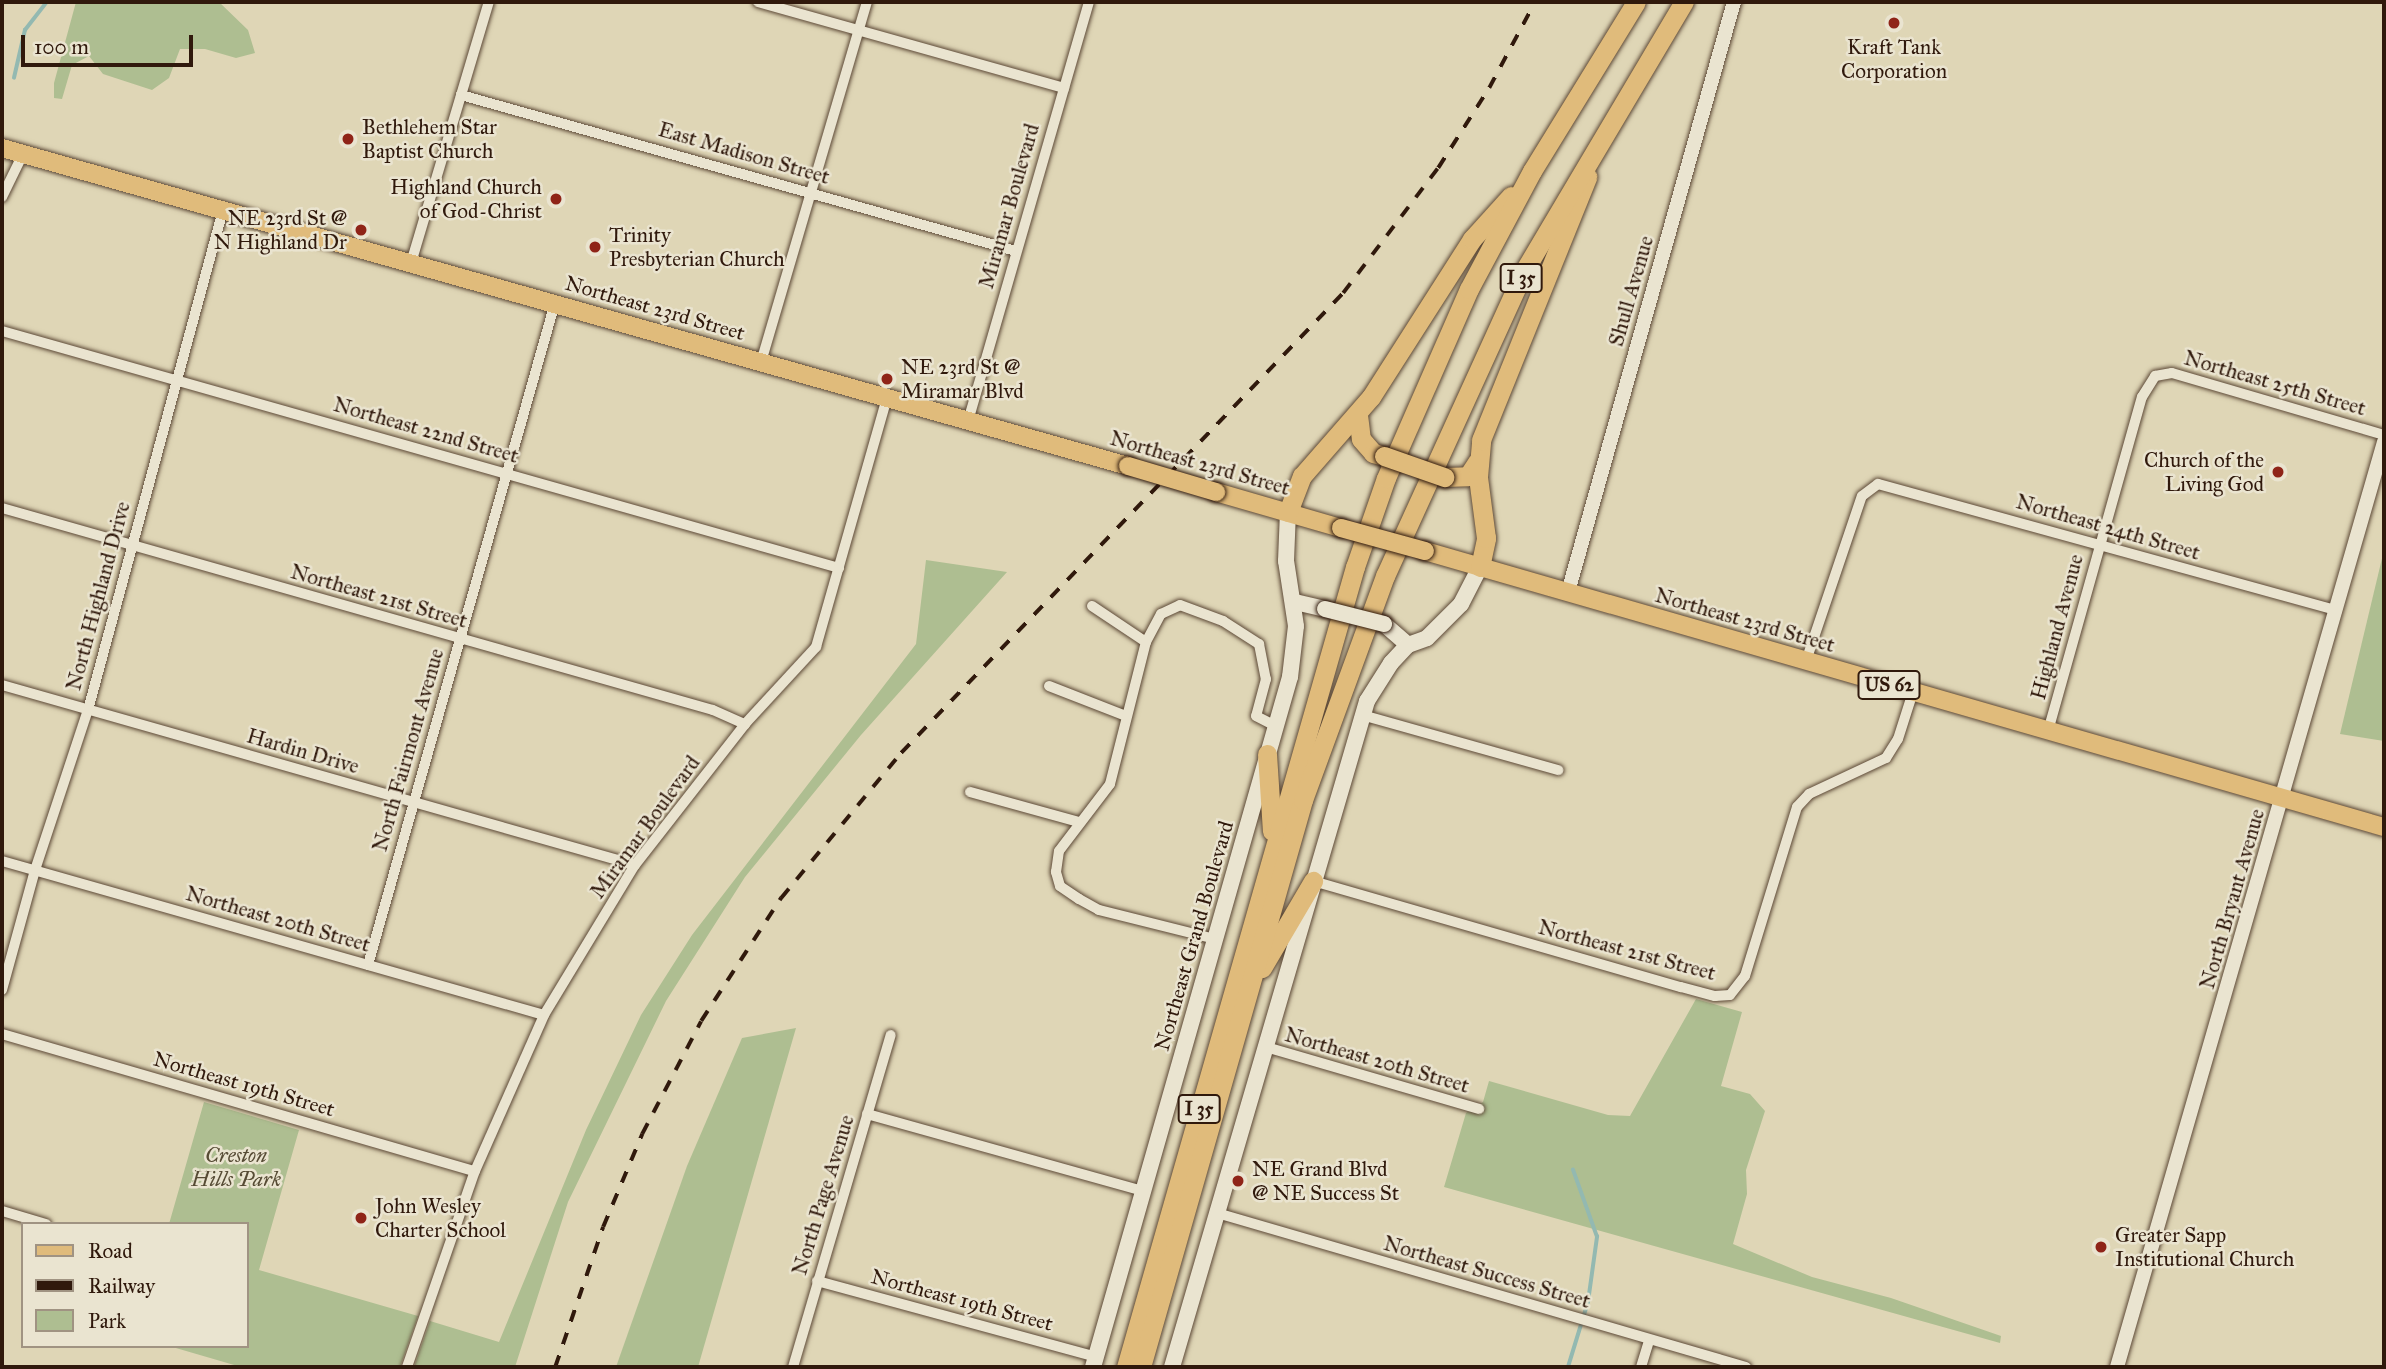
<!DOCTYPE html>
<style>
body{margin:0}
#map{position:relative;width:2386px;height:1369px;overflow:hidden;background:#dfd6b6;font-family:"IM FELL Great Primer",serif}
div>[style]{position:absolute}
.green>*{inset:0;background:#aebe91}
.stream>*{height:3.5px;margin:-1.75px;padding:0 1.75px;transform-origin:1.75px;border-radius:1.75px;background:#93b9b1}
.roads{filter:drop-shadow(0 0 2px #5c4836) drop-shadow(0 0 2px #5c4836)}
.minor>*{height:10px;margin:-5px;padding:0 5px;transform-origin:5px;border-radius:5px;background:#eae4d0}
.tertiary>*{height:14px;margin:-7px;padding:0 7px;transform-origin:7px;border-radius:7px;background:#eae4d0}
.secondary>*{height:16px;margin:-8px;padding:0 8px;transform-origin:8px;border-radius:8px;background:#eae4d0}
.primary>*{height:18px;margin:-9px;padding:0 9px;transform-origin:9px;border-radius:9px;background:#e0bb7b}
.motorway>*{height:19px;margin:-9.5px;padding:0 9.5px;transform-origin:9.5px;border-radius:9.5px;background:#e0bb7b}
.rail>*{height:3.5px;margin-top:-1.75px;transform-origin:0;background:repeating-linear-gradient(90deg,#30190c 0 12px,transparent 0 24px)}
.bridges{filter:drop-shadow(0 0 2px #30190c) drop-shadow(0 0 2px #30190c)}
.secondary-bridge>*{height:16px;margin:-8px;padding:0 8px;transform-origin:8px;border-radius:8px;background:#eae4d0}
.primary-bridge>*{height:18px;margin:-9px;padding:0 9px;transform-origin:9px;border-radius:9px;background:#e0bb7b}
.motorway-bridge>*{height:19px;margin:-9.5px;padding:0 9.5px;transform-origin:9.5px;border-radius:9.5px;background:#e0bb7b}
.dots>*{width:19px;height:19px;translate:-50% -50%;box-sizing:border-box;border:4px solid #eae4d0;border-radius:50%}
span{translate:-50% -50%;white-space:nowrap;text-align:center;line-height:1.15;-webkit-text-stroke:5px #eae4d0;paint-order:stroke}
.shield-label span{padding:2px 5px;background:#eae4d0;border:2px solid;border-radius:5px;-webkit-text-stroke-width:0}
.shield-label{font-size:19px;color:#30190c;font-weight:700}
.poi-label{font-size:21px;color:#30190c}
.left{translate:0 -50%;text-align:left}
.right{translate:-100% -50%;text-align:right}
.street-label{font-size:21px;color:#30190c}
.park-label{font-size:21px;color:#564b34;font-style:italic}
.frame{position:absolute;inset:0;border:4px solid #30190c;pointer-events:none}
.legend{position:absolute;left:21px;top:1222px;width:228px;height:126px;box-sizing:border-box;background:#eae4d0;border:2px solid #a09382;margin:0;padding:9px 12px;list-style:none;font-size:21px;color:#30190c}
.legend li{display:flex;align-items:center;gap:14px;height:35px}
.legend b{width:35px;border:2px solid #a09382}
.scale{position:absolute;left:21px;top:35px;width:172px;height:32px;box-sizing:border-box;border:4px solid #30190c;border-top:0;padding-left:9px;font-size:21px;line-height:24px;white-space:nowrap;color:#30190c;-webkit-text-stroke:5px #eae4d0;paint-order:stroke}
</style>
<div id="map">
<div class="green">
<div style="clip-path:polygon(76px 2px,219px 2px,248px 30px,255px 53px,236px 58px,205px 49px,180px 49px,169px 78px,152px 90px,103px 74px,89px 56px,72px 65px,62px 99px,54px 98px,54px 83px)"></div>
<div style="clip-path:polygon(2384px 550px,2384px 741px,2340px 734px)"></div>
<div style="clip-path:polygon(926px 560px,1007px 572px,861px 735px,745px 877px,666px 1001px,568px 1202px,515px 1367px,414px 1367px,430px 1321px,499px 1342px,586px 1130px,641px 1015px,692px 935px,916px 644px)"></div>
<div style="clip-path:polygon(1696px 999px,1742px 1012px,1721px 1086px,1750px 1094px,1765px 1111px,1746px 1170px,1747px 1194px,1733px 1244px,1812px 1277px,1891px 1298px,2001px 1336px,2000px 1343px,1444px 1187px,1466px 1113px,1483px 1102px,1489px 1081px,1608px 1115px,1630px 1116px)"></div>
<div style="clip-path:polygon(796px 1028px,698px 1367px,616px 1367px,687px 1166px,742px 1038px)"></div>
<div style="clip-path:polygon(204px 1102px,299px 1130px,259px 1270px,418px 1316px,400px 1367px,241px 1367px,169px 1346px,247px 1346px,247px 1224px,169px 1224px)"></div>
</div>
<div class="stream">
<div style="left:14px;top:78px;width:49px;rotate:-77.1deg"></div>
<div style="left:25px;top:30px;width:36px;rotate:-52deg"></div>
<div style="left:1568px;top:1367px;width:68px;rotate:-72.9deg"></div>
<div style="left:1588px;top:1302px;width:66px;rotate:-82.1deg"></div>
<div style="left:1597px;top:1237px;width:71px;rotate:-109.7deg"></div>
</div>
<div class="roads">
<div class="minor">
<div style="left:758px;top:2px;width:318px;rotate:15.7deg"></div>
<div style="left:461px;top:95px;width:577px;rotate:15.7deg"></div>
<div style="left:2px;top:197px;width:48px;rotate:-64deg"></div>
<div style="left:411px;top:263px;width:272px;rotate:-73.4deg"></div>
<div style="left:2px;top:331px;width:870px;rotate:15.81deg"></div>
<div style="left:761px;top:362px;width:375px;rotate:-73.6deg"></div>
<div style="left:968px;top:421px;width:436px;rotate:-73.9deg"></div>
<div style="left:2px;top:508px;width:739px;rotate:15.86deg"></div>
<div style="left:713px;top:710px;width:35px;rotate:24deg"></div>
<div style="left:1092px;top:606px;width:65px;rotate:33.7deg"></div>
<div style="left:1806px;top:661px;width:174px;rotate:-71.3deg"></div>
<div style="left:1862px;top:496px;width:20px;rotate:-37deg"></div>
<div style="left:1878px;top:484px;width:476px;rotate:15.4deg"></div>
<div style="left:2px;top:685px;width:658px;rotate:15.87deg"></div>
<div style="left:1049px;top:686px;width:83px;rotate:21.3deg"></div>
<div style="left:1362px;top:715px;width:204px;rotate:15.7deg"></div>
<div style="left:2048px;top:731px;width:347px;rotate:-74.3deg"></div>
<div style="left:2142px;top:397px;width:25px;rotate:-58deg"></div>
<div style="left:2155px;top:376px;width:17px;rotate:-10deg"></div>
<div style="left:2172px;top:373px;width:221px;rotate:16.3deg"></div>
<div style="left:970px;top:792px;width:113px;rotate:15.4deg"></div>
<div style="left:2px;top:861px;width:563px;rotate:15.86deg"></div>
<div style="left:1313px;top:881px;width:383px;rotate:16.1deg"></div>
<div style="left:1681px;top:987px;width:35px;rotate:15deg"></div>
<div style="left:1715px;top:996px;width:15px;rotate:-4deg"></div>
<div style="left:1730px;top:995px;width:24px;rotate:-52deg"></div>
<div style="left:1745px;top:976px;width:177px;rotate:-72.9deg"></div>
<div style="left:1797px;top:807px;width:18px;rotate:-47deg"></div>
<div style="left:1809px;top:794px;width:85px;rotate:-25.1deg"></div>
<div style="left:1886px;top:758px;width:22px;rotate:-58deg"></div>
<div style="left:1898px;top:739px;width:49px;rotate:-72.3deg"></div>
<div style="left:1215px;top:939px;width:120px;rotate:-166deg"></div>
<div style="left:1099px;top:910px;width:23px;rotate:-151deg"></div>
<div style="left:1079px;top:899px;width:23px;rotate:-146deg"></div>
<div style="left:1060px;top:886px;width:15px;rotate:-106deg"></div>
<div style="left:1056px;top:872px;width:21px;rotate:-82deg"></div>
<div style="left:1059px;top:851px;width:84px;rotate:-52.7deg"></div>
<div style="left:1110px;top:784px;width:146px;rotate:-75.8deg"></div>
<div style="left:1146px;top:642px;width:32px;rotate:-62deg"></div>
<div style="left:1161px;top:614px;width:21px;rotate:-25deg"></div>
<div style="left:1180px;top:605px;width:46px;rotate:20.4deg"></div>
<div style="left:1223px;top:621px;width:43px;rotate:32.6deg"></div>
<div style="left:1259px;top:644px;width:36px;rotate:79deg"></div>
<div style="left:1266px;top:679px;width:38px;rotate:105deg"></div>
<div style="left:1256px;top:716px;width:22px;rotate:27deg"></div>
<div style="left:368px;top:965px;width:688px;rotate:-74.23deg"></div>
<div style="left:2px;top:990px;width:124px;rotate:-74.6deg"></div>
<div style="left:35px;top:870px;width:169px;rotate:-71.7deg"></div>
<div style="left:88px;top:710px;width:518px;rotate:-74.89deg"></div>
<div style="left:2px;top:1034px;width:492px;rotate:16.2deg"></div>
<div style="left:1266px;top:1047px;width:222px;rotate:16.2deg"></div>
<div style="left:867px;top:1114px;width:287px;rotate:15.6deg"></div>
<div style="left:2px;top:1211px;width:46px;rotate:16.5deg"></div>
<div style="left:1217px;top:1213px;width:551px;rotate:16.23deg"></div>
<div style="left:817px;top:1281px;width:289px;rotate:15.2deg"></div>
<div style="left:407px;top:1367px;width:207px;rotate:-70.9deg"></div>
<div style="left:475px;top:1171px;width:171px;rotate:-66.1deg"></div>
<div style="left:544px;top:1015px;width:175px;rotate:-58.8deg"></div>
<div style="left:635px;top:865px;width:179px;rotate:-52deg"></div>
<div style="left:745px;top:724px;width:105px;rotate:-47.3deg"></div>
<div style="left:816px;top:647px;width:260px;rotate:-74.1deg"></div>
<div style="left:793px;top:1367px;width:346px;rotate:-73.6deg"></div>
<div style="left:1641px;top:1367px;width:28px;rotate:-73deg"></div>
</div>
<div class="tertiary">
<div style="left:1568px;top:592px;width:613px;rotate:-74.29deg"></div>
<div style="left:2117px;top:1367px;width:963px;rotate:-73.9deg"></div>
</div>
<div class="secondary">
<div style="left:1295px;top:602px;width:31px;rotate:13deg"></div>
<div style="left:1384px;top:624px;width:32px;rotate:41deg"></div>
<div style="left:1093px;top:1367px;width:718px;rotate:-74.07deg"></div>
<div style="left:1290px;top:677px;width:51px;rotate:-83.3deg"></div>
<div style="left:1296px;top:626px;width:66px;rotate:-98.7deg"></div>
<div style="left:1286px;top:561px;width:49px;rotate:-87.7deg"></div>
<div style="left:1172px;top:1367px;width:694px;rotate:-73.68deg"></div>
<div style="left:1367px;top:701px;width:45px;rotate:-57.7deg"></div>
<div style="left:1391px;top:663px;width:25px;rotate:-47deg"></div>
<div style="left:1408px;top:645px;width:20px;rotate:-20deg"></div>
<div style="left:1427px;top:638px;width:48px;rotate:-45deg"></div>
<div style="left:1461px;top:604px;width:42px;rotate:-62.8deg"></div>
</div>
<div class="primary">
<div style="left:2px;top:148px;width:1170px;rotate:15.77deg"></div>
<div style="left:1216px;top:492px;width:130px;rotate:16.1deg"></div>
<div style="left:1425px;top:551px;width:998px;rotate:16.06deg"></div>
</div>
<div class="motorway">
<div style="left:1358px;top:415px;width:24px;rotate:83deg"></div>
<div style="left:1361px;top:439px;width:18px;rotate:49deg"></div>
<div style="left:1373px;top:453px;width:11px;rotate:15deg"></div>
<div style="left:1444px;top:477px;width:24px;rotate:-2deg"></div>
<div style="left:1468px;top:476px;width:17px;rotate:-57deg"></div>
<div style="left:1288px;top:512px;width:39px;rotate:-69deg"></div>
<div style="left:1302px;top:476px;width:105px;rotate:-48.9deg"></div>
<div style="left:1371px;top:397px;width:188px;rotate:-57.4deg"></div>
<div style="left:1472px;top:239px;width:58px;rotate:-47.8deg"></div>
<div style="left:1480px;top:567px;width:30px;rotate:-78deg"></div>
<div style="left:1486px;top:538px;width:62px;rotate:-97.5deg"></div>
<div style="left:1478px;top:477px;width:37px;rotate:-85deg"></div>
<div style="left:1481px;top:440px;width:284px;rotate:-68deg"></div>
<div style="left:1267px;top:754px;width:77px;rotate:86.3deg"></div>
<div style="left:1262px;top:968px;width:101px;rotate:-59.6deg"></div>
<div style="left:1126px;top:1367px;width:832px;rotate:-74.03deg"></div>
<div style="left:1355px;top:567px;width:94px;rotate:-70.8deg"></div>
<div style="left:1386px;top:478px;width:206px;rotate:-66.3deg"></div>
<div style="left:1469px;top:289px;width:134px;rotate:-61.9deg"></div>
<div style="left:1532px;top:171px;width:198px;rotate:-58.4deg"></div>
<div style="left:1141px;top:1367px;width:590px;rotate:-74.05deg"></div>
<div style="left:1303px;top:800px;width:239px;rotate:-69.9deg"></div>
<div style="left:1385px;top:576px;width:335px;rotate:-65.5deg"></div>
<div style="left:1524px;top:271px;width:313px;rotate:-59.3deg"></div>
</div>
</div>
<div class="rail">
<div style="left:555px;top:1367px;width:148px;rotate:-71.1deg"></div>
<div style="left:603px;top:1227px;width:101px;rotate:-67.2deg"></div>
<div style="left:642px;top:1134px;width:127px;rotate:-62.4deg"></div>
<div style="left:701px;top:1021px;width:147px;rotate:-57deg"></div>
<div style="left:781px;top:898px;width:188px;rotate:-50.4deg"></div>
<div style="left:901px;top:753px;width:638px;rotate:-46.14deg"></div>
<div style="left:1343px;top:293px;width:157px;rotate:-52.8deg"></div>
<div style="left:1438px;top:168px;width:95px;rotate:-57.5deg"></div>
<div style="left:1489px;top:88px;width:98px;rotate:-61.9deg"></div>
</div>
<div class="bridges">
<div class="secondary-bridge">
<div style="left:1325px;top:609px;width:61px;rotate:14.3deg"></div>
</div>
<div class="primary-bridge">
<div style="left:1128px;top:466px;width:92px;rotate:16.5deg"></div>
<div style="left:1341px;top:528px;width:87px;rotate:15.3deg"></div>
</div>
<div class="motorway-bridge">
<div style="left:1384px;top:456px;width:64px;rotate:19.3deg"></div>
</div>
</div>
<div class="dots">
<div style="left:1894px;top:23px;background:#8f2418"></div>
<div style="left:348px;top:139px;background:#8f2418"></div>
<div style="left:556px;top:199px;background:#8f2418"></div>
<div style="left:361px;top:230px;background:#8f2418"></div>
<div style="left:595px;top:247px;background:#8f2418"></div>
<div style="left:887px;top:379px;background:#8f2418"></div>
<div style="left:2278px;top:472px;background:#8f2418"></div>
<div style="left:1238px;top:1181px;background:#8f2418"></div>
<div style="left:361px;top:1218px;background:#8f2418"></div>
<div style="left:2101px;top:1247px;background:#8f2418"></div>
</div>
<div class="shield-label">
<span style="left:1521px;top:278px">I 35</span>
<span style="left:1889px;top:685px">US 62</span>
<span style="left:1199px;top:1109px">I 35</span>
</div>
<div class="poi-label">
<span style="left:1894px;top:59px">Kraft Tank<br>Corporation</span>
<span class="left" style="left:362px;top:139px">Bethlehem Star<br>Baptist Church</span>
<span class="right" style="left:542px;top:199px">Highland Church<br>of God-Christ</span>
<span class="right" style="left:347px;top:230px">NE 23rd St @<br>N Highland Dr</span>
<span class="left" style="left:609px;top:247px">Trinity<br>Presbyterian Church</span>
<span class="left" style="left:901px;top:379px">NE 23rd St @<br>Miramar Blvd</span>
<span class="right" style="left:2264px;top:472px">Church of the<br>Living God</span>
<span class="left" style="left:1252px;top:1181px">NE Grand Blvd<br>@ NE Success St</span>
<span class="left" style="left:375px;top:1218px">John Wesley<br>Charter School</span>
<span class="left" style="left:2115px;top:1247px">Greater Sapp<br>Institutional Church</span>
</div>
<div class="street-label">
<span style="left:744px;top:153px;rotate:16deg">East Madison Street</span>
<span style="left:1009px;top:206px;rotate:-74deg">Miramar Boulevard</span>
<span style="left:1631px;top:291px;rotate:-74deg">Shull Avenue</span>
<span style="left:655px;top:308px;rotate:16deg">Northeast 23rd Street</span>
<span style="left:2275px;top:383px;rotate:16deg">Northeast 25th Street</span>
<span style="left:426px;top:430px;rotate:16deg">Northeast 22nd Street</span>
<span style="left:1200px;top:463px;rotate:16deg">Northeast 23rd Street</span>
<span style="left:2108px;top:527px;rotate:16deg">Northeast 24th Street</span>
<span style="left:98px;top:596px;rotate:-75deg">North Highland Drive</span>
<span style="left:379px;top:596px;rotate:16deg">Northeast 21st Street</span>
<span style="left:1745px;top:620px;rotate:16deg">Northeast 23rd Street</span>
<span style="left:2057px;top:627px;rotate:-75deg">Highland Avenue</span>
<span style="left:408px;top:750px;rotate:-74deg">North Fairmont Avenue</span>
<span style="left:303px;top:751px;rotate:16deg">Hardin Drive</span>
<span style="left:645px;top:827px;rotate:-54deg">Miramar Boulevard</span>
<span style="left:2232px;top:899px;rotate:-74deg">North Bryant Avenue</span>
<span style="left:278px;top:919px;rotate:16deg">Northeast 20th Street</span>
<span style="left:1194px;top:936px;rotate:-74deg">Northeast Grand Boulevard</span>
<span style="left:1627px;top:950px;rotate:15deg">Northeast 21st Street</span>
<span style="left:1377px;top:1060px;rotate:16deg">Northeast 20th Street</span>
<span style="left:244px;top:1084px;rotate:16deg">Northeast 19th Street</span>
<span style="left:823px;top:1195px;rotate:-73deg">North Page Avenue</span>
<span style="left:1487px;top:1272px;rotate:16deg">Northeast Success Street</span>
<span style="left:962px;top:1300px;rotate:15deg">Northeast 19th Street</span>
</div>
<div class="park-label">
<span style="left:236px;top:1167px">Creston<br>Hills Park</span>
</div>
<div class="frame"></div>
<ul class="legend">
<li><b style="height:9px;background:#e0bb7b"></b>Road</li>
<li><b style="height:9px;background:#30190c"></b>Railway</li>
<li><b style="height:19px;background:#aebe91"></b>Park</li>
</ul>
<div class="scale">100 m</div>
</div>
